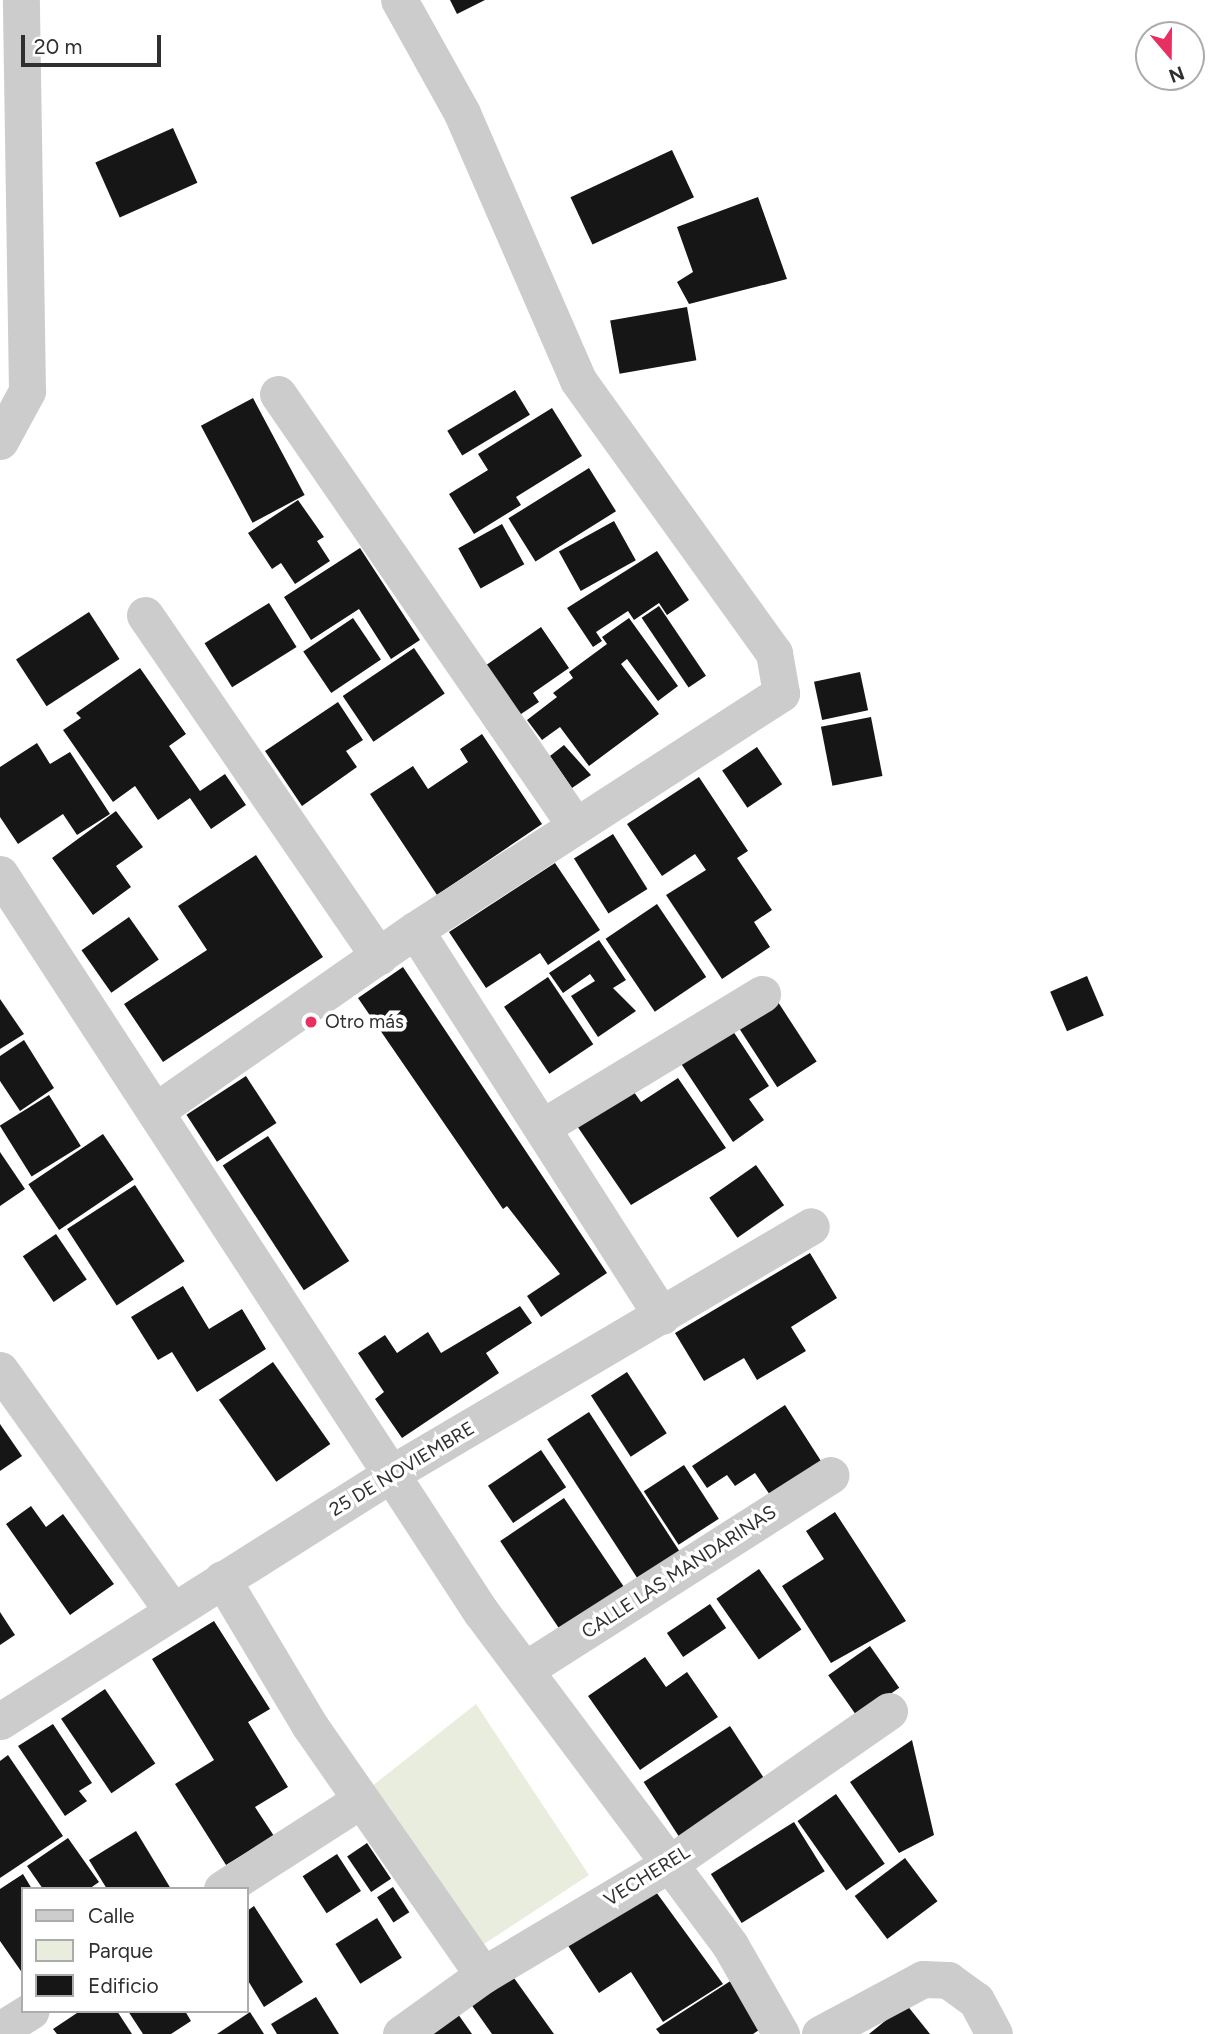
<!DOCTYPE html>
<meta charset="utf-8">
<style>
body{margin:0}
#map{position:relative;width:1226px;height:2034px;overflow:hidden;background:#fff;font-family:Figtree,sans-serif}
div>[style]{position:absolute}
.green>*{inset:0;background:#e8eddd}
.building>*{inset:0;background:#161616;transform-origin:0 0}
.minor>*{height:37px;margin:-18.5px;padding:0 18.5px;transform-origin:18.5px;border-radius:18.5px;background:#ccc}
.dots>*{width:19px;height:19px;translate:-50% -50%;box-sizing:border-box;border:4px solid #fff;border-radius:50%}
span{translate:-50% -50%;white-space:nowrap;text-align:center;line-height:1.15;-webkit-text-stroke:7px #fff;paint-order:stroke}
.poi-label{font-size:19px;color:#2f2f2f}
.left{translate:0 -50%;text-align:left}
.street-label{font-size:19px;color:#2f2f2f}
.legend{position:absolute;left:21px;top:1887px;width:228px;height:126px;box-sizing:border-box;background:#fff;border:2px solid #acacac;margin:0;padding:9px 12px;list-style:none;font-size:21px;color:#2f2f2f}
.legend li{display:flex;align-items:center;gap:14px;height:35px}
.legend b{width:35px;border:2px solid #acacac}
.north{position:absolute;left:1135px;top:21px;width:70px;height:70px;box-sizing:border-box;background:#fff;border:2px solid #acacac;border-radius:50%;rotate:160deg;font-size:19px;font-weight:700;line-height:28px;text-align:center;color:#2f2f2f}
.north::after{content:'';display:block;margin:auto;width:24px;height:32px;background:#e7305f;clip-path:polygon(50% 0,100% 100%,50% 72%,0 100%)}
.scale{position:absolute;left:21px;top:35px;width:140px;height:32px;box-sizing:border-box;border:4px solid #2f2f2f;border-top:0;padding-left:9px;font-size:21px;line-height:24px;white-space:nowrap;color:#2f2f2f;-webkit-text-stroke:5px #fff;paint-order:stroke}
</style>
<div id="map">
<div class="green">
<div style="clip-path:polygon(476px 1704px,589px 1875px,484px 1944px,362px 1794px)"></div>
</div>
<div class="building">
<div style="clip-path:polygon(450px 0,485px 0,457px 14px)"></div>
<div style="left:173px;top:128px;width:60px;height:85px;rotate:66deg"></div>
<div style="left:672px;top:150px;width:52px;height:112px;rotate:65deg"></div>
<div style="clip-path:polygon(758px 197px,787px 279px,689px 304px,677px 282px,693px 272px,677px 227px)"></div>
<div style="left:687px;top:307px;width:54px;height:78px;rotate:80deg"></div>
<div style="left:515px;top:390px;width:29px;height:79px;rotate:59deg"></div>
<div style="left:253px;top:398px;width:110px;height:59px;rotate:62deg"></div>
<div style="clip-path:polygon(552px 408px,582px 456px,516px 497px,521px 505px,474px 534px,449px 494px,488px 470px,478px 454px)"></div>
<div style="left:589px;top:468px;width:51px;height:95px;rotate:58deg"></div>
<div style="clip-path:polygon(298px 500px,324px 537px,317px 541px,330px 561px,295px 584px,281px 563px,272px 569px,248px 533px)"></div>
<div style="left:614px;top:521px;width:45px;height:63px;rotate:61deg"></div>
<div style="left:502px;top:524px;width:46px;height:50px;rotate:61deg"></div>
<div style="clip-path:polygon(360px 548px,420px 640px,391px 659px,359px 609px,311px 640px,284px 597px)"></div>
<div style="clip-path:polygon(657px 551px,689px 600px,667px 615px,659px 603px,634px 620px,628px 611px,596px 632px,602px 641px,593px 647px,567px 608px)"></div>
<div style="left:269px;top:603px;width:52px;height:76px;rotate:58deg"></div>
<div style="left:659px;top:606px;width:84px;height:21px;rotate:56deg"></div>
<div style="left:89px;top:612px;width:56px;height:87px;rotate:57deg"></div>
<div style="left:353px;top:618px;width:50px;height:60px;rotate:56deg"></div>
<div style="clip-path:polygon(629px 618px,678px 686px,658px 701px,627px 659px,621px 664px,659px 714px,589px 766px,560px 727px,542px 740px,527px 720px,557px 697px,553px 693px,573px 678px,569px 672px,607px 644px,602px 637px)"></div>
<div style="clip-path:polygon(541px 627px,569px 668px,533px 693px,539px 702px,515px 718px,482px 668px)"></div>
<div style="left:414px;top:648px;width:55px;height:86px;rotate:56deg"></div>
<div style="clip-path:polygon(140px 668px,186px 734px,169px 746px,200px 791px,225px 774px,246px 805px,211px 829px,190px 798px,158px 820px,135px 786px,113px 802px,63px 730px,81px 718px,76px 713px)"></div>
<div style="left:860px;top:672px;width:39px;height:47px;rotate:78deg"></div>
<div style="clip-path:polygon(338px 702px,363px 740px,346px 751px,357px 767px,302px 806px,265px 751px)"></div>
<div style="left:871px;top:717px;width:60px;height:51px;rotate:79deg"></div>
<div style="clip-path:polygon(482px 734px,542px 824px,437px 895px,370px 794px,413px 766px,428px 789px,468px 762px,460px 749px)"></div>
<div style="clip-path:polygon(37px 743px,50px 764px,70px 752px,110px 814px,77px 835px,63px 814px,18px 844px,0 817px,0 767px)"></div>
<div style="clip-path:polygon(564px 745px,591px 775px,572px 788px,550px 756px)"></div>
<div style="left:757px;top:747px;width:45px;height:42px;rotate:56deg"></div>
<div style="clip-path:polygon(699px 777px,748px 851px,737px 858px,772px 910px,754px 922px,770px 947px,722px 979px,666px 895px,706px 870px,695px 854px,662px 876px,627px 824px)"></div>
<div style="clip-path:polygon(116px 811px,143px 847px,116px 866px,131px 887px,93px 915px,52px 858px)"></div>
<div style="left:613px;top:834px;width:65px;height:46px;rotate:58deg"></div>
<div style="clip-path:polygon(256px 855px,323px 957px,163px 1062px,124px 1004px,207px 950px,178px 906px)"></div>
<div style="clip-path:polygon(555px 863px,600px 930px,548px 965px,540px 953px,486px 988px,449px 932px)"></div>
<div style="left:657px;top:904px;width:88px;height:62px;rotate:56deg"></div>
<div style="left:129px;top:917px;width:52px;height:58px;rotate:55deg"></div>
<div style="clip-path:polygon(599px 940px,626px 980px,613px 988px,636px 1011px,598px 1037px,571px 996px,595px 981px,590px 974px,563px 993px,549px 973px)"></div>
<div style="clip-path:polygon(403px 967px,607px 1273px,541px 1317px,527px 1296px,560px 1274px,507px 1206px,503px 1209px,358px 998px)"></div>
<div style="left:1087px;top:976px;width:43px;height:40px;rotate:67deg"></div>
<div style="left:548px;top:977px;width:81px;height:53px;rotate:56deg"></div>
<div style="clip-path:polygon(0 999px,24px 1034px,0 1049px)"></div>
<div style="left:778px;top:1002px;width:71px;height:47px;rotate:57deg"></div>
<div style="clip-path:polygon(731px 1028px,769px 1086px,749px 1099px,764px 1120px,733px 1142px,680px 1062px)"></div>
<div style="clip-path:polygon(24px 1040px,54px 1088px,20px 1111px,0 1081px,0 1056px)"></div>
<div style="left:246px;top:1076px;width:56px;height:71px;rotate:57deg"></div>
<div style="clip-path:polygon(678px 1078px,726px 1148px,631px 1205px,575px 1123px,629px 1085px,641px 1102px)"></div>
<div style="left:49px;top:1095px;width:60px;height:58px;rotate:58deg"></div>
<div style="left:103px;top:1134px;width:55px;height:90px;rotate:56deg"></div>
<div style="left:268px;top:1136px;width:149px;height:54px;rotate:57deg"></div>
<div style="clip-path:polygon(0 1152px,25px 1189px,0 1206px)"></div>
<div style="left:756px;top:1165px;width:49px;height:57px;rotate:55deg"></div>
<div style="left:135px;top:1185px;width:91px;height:81px;rotate:57deg"></div>
<div style="left:56px;top:1234px;width:55px;height:40px;rotate:56deg"></div>
<div style="clip-path:polygon(810px 1253px,837px 1298px,791px 1327px,806px 1351px,757px 1380px,744px 1358px,704px 1381px,675px 1333px)"></div>
<div style="clip-path:polygon(183px 1286px,209px 1329px,242px 1309px,266px 1349px,197px 1392px,172px 1352px,158px 1360px,131px 1317px)"></div>
<div style="clip-path:polygon(520px 1306px,532px 1323px,486px 1353px,499px 1373px,402px 1438px,375px 1399px,384px 1392px,358px 1353px,385px 1335px,397px 1353px,428px 1332px,441px 1353px)"></div>
<div style="left:273px;top:1362px;width:100px;height:66px;rotate:55deg"></div>
<div style="left:627px;top:1372px;width:73px;height:43px;rotate:57deg"></div>
<div style="clip-path:polygon(785px 1405px,821px 1461px,770px 1495px,755px 1473px,735px 1486px,727px 1475px,707px 1488px,692px 1466px)"></div>
<div style="left:589px;top:1412px;width:176px;height:50px;rotate:57deg"></div>
<div style="clip-path:polygon(0 1424px,22px 1456px,0 1471px)"></div>
<div style="left:541px;top:1450px;width:45px;height:64px;rotate:56deg"></div>
<div style="left:684px;top:1465px;width:64px;height:48px;rotate:57deg"></div>
<div style="left:564px;top:1498px;width:107px;height:77px;rotate:56deg"></div>
<div style="clip-path:polygon(31px 1506px,46px 1527px,63px 1514px,114px 1584px,70px 1615px,6px 1524px)"></div>
<div style="clip-path:polygon(835px 1512px,906px 1621px,831px 1663px,782px 1586px,824px 1559px,806px 1531px)"></div>
<div style="left:759px;top:1569px;width:74px;height:52px;rotate:55deg"></div>
<div style="left:710px;top:1604px;width:29px;height:52px;rotate:56deg"></div>
<div style="clip-path:polygon(0 1612px,15px 1635px,0 1645px)"></div>
<div style="clip-path:polygon(214px 1621px,270px 1709px,248px 1722px,288px 1787px,255px 1807px,274px 1836px,226px 1865px,175px 1784px,214px 1760px,152px 1659px)"></div>
<div style="left:870px;top:1646px;width:51px;height:51px;rotate:55deg"></div>
<div style="clip-path:polygon(645px 1657px,666px 1687px,687px 1672px,718px 1717px,640px 1770px,588px 1696px)"></div>
<div style="left:105px;top:1689px;width:90px;height:53px;rotate:56deg"></div>
<div style="clip-path:polygon(53px 1724px,92px 1783px,79px 1791px,87px 1801px,65px 1816px,18px 1746px)"></div>
<div style="left:730px;top:1726px;width:66px;height:103px;rotate:57deg"></div>
<div style="clip-path:polygon(912px 1740px,934px 1835px,899px 1853px,850px 1782px)"></div>
<div style="clip-path:polygon(8px 1755px,63px 1836px,0 1878px,0 1761px)"></div>
<div style="left:836px;top:1794px;width:85px;height:47px;rotate:55deg"></div>
<div style="left:794px;top:1822px;width:58px;height:98px;rotate:58deg"></div>
<div style="clip-path:polygon(136px 1831px,171px 1889px,107px 1889px,89px 1860px)"></div>
<div style="clip-path:polygon(68px 1838px,99px 1882px,89px 1889px,43px 1889px,27px 1866px)"></div>
<div style="left:367px;top:1843px;width:43px;height:24px;rotate:56deg"></div>
<div style="left:337px;top:1854px;width:44px;height:41px;rotate:57deg"></div>
<div style="left:905px;top:1858px;width:54px;height:63px;rotate:53deg"></div>
<div style="clip-path:polygon(23px 1874px,32px 1889px,23px 1889px,23px 1974px,0 1941px,0 1889px)"></div>
<div style="clip-path:polygon(651px 1885px,723px 1984px,663px 2022px,631px 1972px,599px 1993px,565px 1941px)"></div>
<div style="left:393px;top:1887px;width:30px;height:19px;rotate:57deg"></div>
<div style="clip-path:polygon(254px 1906px,303px 1982px,264px 2007px,247px 1979px,247px 1911px)"></div>
<div style="left:377px;top:1918px;width:47px;height:49px;rotate:58deg"></div>
<div style="clip-path:polygon(509px 1971px,554px 2034px,492px 2034px,468px 2000px)"></div>
<div style="clip-path:polygon(732px 1980px,762px 2028px,753px 2034px,660px 2034px,656px 2029px)"></div>
<div style="clip-path:polygon(316px 1997px,339px 2034px,277px 2034px,271px 2024px)"></div>
<div style="clip-path:polygon(906px 2004px,930px 2034px,869px 2034px)"></div>
<div style="clip-path:polygon(453px 2007px,472px 2034px,412px 2034px)"></div>
<div style="clip-path:polygon(80px 2011px,117px 2011px,132px 2034px,57px 2034px,53px 2029px)"></div>
<div style="clip-path:polygon(128px 2011px,185px 2011px,191px 2021px,171px 2034px,143px 2034px)"></div>
<div style="clip-path:polygon(250px 2012px,264px 2034px,217px 2034px)"></div>
</div>
<div class="minor">
<div style="left:278px;top:394px;width:523px;rotate:55.43deg"></div>
<div style="left:0;top:441px;width:57px;rotate:-61.6deg"></div>
<div style="left:27px;top:391px;width:391px;rotate:-90.9deg"></div>
<div style="left:145px;top:615px;width:414px;rotate:55.6deg"></div>
<div style="left:0;top:874px;width:881px;rotate:56.91deg"></div>
<div style="left:481px;top:1612px;width:416px;rotate:53.2deg"></div>
<div style="left:730px;top:1945px;width:103px;rotate:60.2deg"></div>
<div style="left:415px;top:930px;width:458px;rotate:57.4deg"></div>
<div style="left:157px;top:1110px;width:315px;rotate:-34.9deg"></div>
<div style="left:415px;top:930px;width:436px;rotate:-32.9deg"></div>
<div style="left:781px;top:693px;width:41px;rotate:-99.9deg"></div>
<div style="left:774px;top:653px;width:336px;rotate:-125.7deg"></div>
<div style="left:578px;top:380px;width:291px;rotate:-113.5deg"></div>
<div style="left:462px;top:113px;width:129px;rotate:-119.1deg"></div>
<div style="left:544px;top:1126px;width:255px;rotate:-31.2deg"></div>
<div style="left:0;top:1370px;width:295px;rotate:54.4deg"></div>
<div style="left:222px;top:1579px;width:171px;rotate:59.1deg"></div>
<div style="left:310px;top:1726px;width:303px;rotate:55.2deg"></div>
<div style="left:526px;top:1669px;width:361px;rotate:-32.5deg"></div>
<div style="left:0;top:1721px;width:464px;rotate:-32.3deg"></div>
<div style="left:392px;top:1473px;width:486px;rotate:-30.5deg"></div>
<div style="left:222px;top:1889px;width:163px;rotate:-32.7deg"></div>
<div style="left:0;top:2030px;width:36px;rotate:-32deg"></div>
<div style="left:401px;top:2034px;width:101px;rotate:-35.7deg"></div>
<div style="left:483px;top:1975px;width:217px;rotate:-30.8deg"></div>
<div style="left:669px;top:1864px;width:268px;rotate:-34.8deg"></div>
<div style="left:820px;top:2034px;width:117px;rotate:-28.1deg"></div>
<div style="left:923px;top:1979px;width:25px;rotate:2deg"></div>
<div style="left:948px;top:1980px;width:34px;rotate:36deg"></div>
<div style="left:976px;top:2000px;width:38px;rotate:62deg"></div>
</div>
<div class="dots">
<div style="left:311px;top:1022px;background:#e7305f"></div>
</div>
<div class="poi-label">
<span class="left" style="left:325px;top:1022px">Otro más</span>
</div>
<div class="street-label">
<span style="left:402px;top:1469px;rotate:-31deg">25 DE NOVIEMBRE</span>
<span style="left:679px;top:1572px;rotate:-33deg">CALLE LAS MANDARINAS</span>
<span style="left:647px;top:1876px;rotate:-32deg">VECHEREL</span>
</div>
<ul class="legend">
<li><b style="height:9px;background:#ccc"></b>Calle</li>
<li><b style="height:19px;background:#e8eddd"></b>Parque</li>
<li><b style="height:19px;background:#161616"></b>Edificio</li>
</ul>
<div class="north">N</div>
<div class="scale">20 m</div>
</div>
